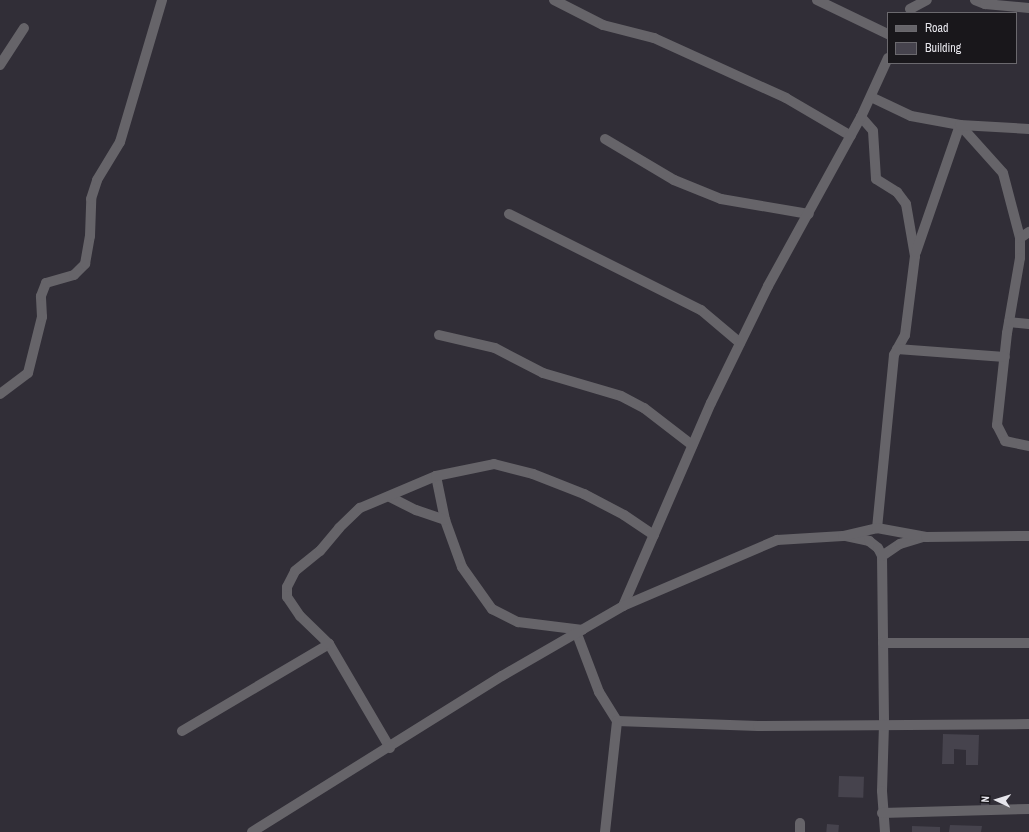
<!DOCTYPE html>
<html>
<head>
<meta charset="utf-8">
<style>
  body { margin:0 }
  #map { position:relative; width:1029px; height:832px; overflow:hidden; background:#312e37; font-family:"Archivo Narrow",sans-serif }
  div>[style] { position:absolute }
  .building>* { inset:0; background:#46434d; transform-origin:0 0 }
  .street>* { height:10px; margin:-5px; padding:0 5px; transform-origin:5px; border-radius:5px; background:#666469 }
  span { translate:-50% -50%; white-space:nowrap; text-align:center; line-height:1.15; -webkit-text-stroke:3px #19171b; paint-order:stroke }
  .legend { position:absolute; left:887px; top:12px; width:130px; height:52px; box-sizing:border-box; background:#19171b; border:1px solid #6b696e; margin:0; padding:5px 7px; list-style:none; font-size:12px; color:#e6e5eb }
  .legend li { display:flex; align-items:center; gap:8px; height:20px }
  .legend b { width:20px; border:1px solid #6b696e }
  .north { position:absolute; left:977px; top:780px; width:40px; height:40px; -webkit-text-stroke:3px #19171b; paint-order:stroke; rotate:274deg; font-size:11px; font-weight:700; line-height:16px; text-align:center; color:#e6e5eb }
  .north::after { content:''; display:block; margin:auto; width:14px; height:18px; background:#e6e5eb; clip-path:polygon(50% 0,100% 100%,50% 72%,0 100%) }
</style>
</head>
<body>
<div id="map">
  <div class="building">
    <div style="clip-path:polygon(943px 734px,979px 735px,978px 765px,966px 765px,966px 750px,954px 749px,954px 764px,942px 764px)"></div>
    <div style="left:839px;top:776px;width:25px;height:21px;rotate:2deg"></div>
    <div style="left:989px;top:796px;width:10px;height:8px;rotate:90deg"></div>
    <div style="left:827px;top:824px;width:12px;height:8px;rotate:5deg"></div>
    <div style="clip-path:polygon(950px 825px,982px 826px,981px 832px,949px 832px)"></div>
    <div style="clip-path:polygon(912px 826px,940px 827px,940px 832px,912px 832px)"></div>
  </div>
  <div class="street">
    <div style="left:554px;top:0;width:55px;rotate:27deg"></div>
    <div style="left:603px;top:25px;width:53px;rotate:14.3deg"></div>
    <div style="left:654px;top:38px;width:145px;rotate:24.4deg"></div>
    <div style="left:786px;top:98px;width:75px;rotate:30.3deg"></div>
    <div style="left:817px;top:0;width:79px;rotate:25.6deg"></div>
    <div style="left:975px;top:0;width:11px;rotate:22deg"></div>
    <div style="left:985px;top:4px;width:44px;rotate:5.2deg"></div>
    <div style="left:910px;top:9px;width:19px;rotate:-28deg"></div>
    <div style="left:0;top:65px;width:44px;rotate:-57deg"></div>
    <div style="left:871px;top:97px;width:44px;rotate:25.4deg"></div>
    <div style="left:911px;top:116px;width:50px;rotate:10.4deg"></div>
    <div style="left:960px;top:125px;width:64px;rotate:48.1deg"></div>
    <div style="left:1003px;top:173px;width:67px;rotate:75.3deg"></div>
    <div style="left:1020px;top:238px;width:20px;rotate:90deg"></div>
    <div style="left:1020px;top:258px;width:76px;rotate:99.8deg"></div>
    <div style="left:1007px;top:333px;width:93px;rotate:96.2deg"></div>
    <div style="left:997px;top:425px;width:18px;rotate:63deg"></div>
    <div style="left:1005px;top:441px;width:25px;rotate:12deg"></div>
    <div style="left:861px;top:117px;width:18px;rotate:49deg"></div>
    <div style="left:873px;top:131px;width:48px;rotate:86.4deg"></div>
    <div style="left:876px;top:179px;width:25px;rotate:32deg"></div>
    <div style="left:897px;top:192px;width:15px;rotate:53deg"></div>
    <div style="left:906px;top:204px;width:53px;rotate:80.2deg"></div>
    <div style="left:915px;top:256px;width:80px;rotate:97.2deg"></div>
    <div style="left:905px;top:335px;width:23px;rotate:119deg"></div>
    <div style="left:894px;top:355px;width:174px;rotate:95.6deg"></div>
    <div style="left:605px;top:139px;width:80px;rotate:30.7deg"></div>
    <div style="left:674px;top:180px;width:51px;rotate:22deg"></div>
    <div style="left:721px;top:199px;width:89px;rotate:9.7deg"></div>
    <div style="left:509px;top:214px;width:215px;rotate:26.6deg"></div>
    <div style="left:701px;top:310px;width:51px;rotate:40.2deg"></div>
    <div style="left:1020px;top:238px;width:11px;rotate:-34deg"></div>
    <div style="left:916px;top:252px;width:134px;rotate:-70.9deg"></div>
    <div style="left:960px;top:125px;width:69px;rotate:3.3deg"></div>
    <div style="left:1009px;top:322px;width:20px;rotate:6deg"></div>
    <div style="left:439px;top:335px;width:57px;rotate:13.1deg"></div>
    <div style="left:495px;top:348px;width:54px;rotate:27.5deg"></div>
    <div style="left:543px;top:373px;width:81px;rotate:16.4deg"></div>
    <div style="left:621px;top:396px;width:26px;rotate:28deg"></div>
    <div style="left:644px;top:408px;width:61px;rotate:37.6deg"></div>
    <div style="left:897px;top:349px;width:108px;rotate:4.2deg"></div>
    <div style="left:0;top:394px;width:35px;rotate:-37deg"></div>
    <div style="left:28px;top:373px;width:58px;rotate:-76deg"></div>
    <div style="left:42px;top:317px;width:21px;rotate:-93deg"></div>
    <div style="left:41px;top:296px;width:14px;rotate:-69deg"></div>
    <div style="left:46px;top:283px;width:29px;rotate:-16deg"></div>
    <div style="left:74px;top:275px;width:16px;rotate:-45deg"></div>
    <div style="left:85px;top:264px;width:28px;rotate:-80deg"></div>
    <div style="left:90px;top:236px;width:37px;rotate:-88deg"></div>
    <div style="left:91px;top:199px;width:20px;rotate:-72deg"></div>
    <div style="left:97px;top:180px;width:44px;rotate:-58.8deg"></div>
    <div style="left:120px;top:142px;width:148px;rotate:-73.5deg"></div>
    <div style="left:436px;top:476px;width:45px;rotate:78.4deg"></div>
    <div style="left:445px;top:520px;width:50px;rotate:70.1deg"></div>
    <div style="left:462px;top:567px;width:52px;rotate:54.5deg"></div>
    <div style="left:492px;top:609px;width:29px;rotate:27deg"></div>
    <div style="left:518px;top:622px;width:65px;rotate:7deg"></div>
    <div style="left:390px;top:497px;width:29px;rotate:27deg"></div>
    <div style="left:416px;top:510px;width:31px;rotate:19deg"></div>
    <div style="left:846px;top:536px;width:24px;rotate:12deg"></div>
    <div style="left:869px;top:541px;width:11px;rotate:38deg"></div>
    <div style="left:878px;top:548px;width:9px;rotate:63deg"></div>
    <div style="left:882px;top:556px;width:168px;rotate:89.3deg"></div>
    <div style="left:884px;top:724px;width:67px;rotate:91.7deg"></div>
    <div style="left:882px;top:791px;width:41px;rotate:85.8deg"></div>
    <div style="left:882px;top:556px;width:22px;rotate:-34deg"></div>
    <div style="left:900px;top:544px;width:24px;rotate:-17deg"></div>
    <div style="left:623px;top:606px;width:221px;rotate:-66.6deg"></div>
    <div style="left:711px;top:403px;width:130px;rotate:-64deg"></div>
    <div style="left:768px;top:286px;width:193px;rotate:-61.2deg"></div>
    <div style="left:861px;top:117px;width:65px;rotate:-65.4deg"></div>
    <div style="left:577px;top:634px;width:62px;rotate:69.2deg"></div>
    <div style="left:599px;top:692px;width:34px;rotate:58deg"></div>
    <div style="left:617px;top:721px;width:141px;rotate:2deg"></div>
    <div style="left:758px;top:726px;width:271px;rotate:-0.4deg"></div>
    <div style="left:883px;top:643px;width:146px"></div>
    <div style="left:182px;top:731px;width:171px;rotate:-30.6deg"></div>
    <div style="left:390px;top:748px;width:121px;rotate:-120.4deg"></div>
    <div style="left:329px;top:644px;width:40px;rotate:-136deg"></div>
    <div style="left:300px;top:616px;width:23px;rotate:-124deg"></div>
    <div style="left:287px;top:597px;width:10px;rotate:-90deg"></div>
    <div style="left:287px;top:587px;width:18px;rotate:-63deg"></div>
    <div style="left:295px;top:571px;width:32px;rotate:-39deg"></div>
    <div style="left:320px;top:551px;width:30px;rotate:-50deg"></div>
    <div style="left:339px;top:528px;width:29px;rotate:-44deg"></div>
    <div style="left:360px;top:508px;width:82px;rotate:-22.8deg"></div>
    <div style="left:436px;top:476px;width:59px;rotate:-11.7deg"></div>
    <div style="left:494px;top:464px;width:40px;rotate:14.4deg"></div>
    <div style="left:533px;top:474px;width:55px;rotate:21.4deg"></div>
    <div style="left:584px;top:494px;width:45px;rotate:27.7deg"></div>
    <div style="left:624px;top:515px;width:36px;rotate:34deg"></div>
    <div style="left:882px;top:813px;width:147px;rotate:-1.6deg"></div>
    <div style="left:252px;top:832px;width:295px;rotate:-32deg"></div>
    <div style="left:502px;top:676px;width:140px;rotate:-30deg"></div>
    <div style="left:623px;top:606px;width:168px;rotate:-23.2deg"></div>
    <div style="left:777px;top:540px;width:66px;rotate:-3.5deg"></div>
    <div style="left:843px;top:536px;width:35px;rotate:-13deg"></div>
    <div style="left:877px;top:528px;width:50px;rotate:10.4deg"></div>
    <div style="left:926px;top:537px;width:103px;rotate:-0.6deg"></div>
    <div style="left:605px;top:832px;width:112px;rotate:-83.8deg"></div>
    <div style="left:800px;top:832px;width:9px;rotate:-90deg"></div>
  </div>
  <ul class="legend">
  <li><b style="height:5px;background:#666469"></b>Road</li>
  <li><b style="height:11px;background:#46434d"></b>Building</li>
  </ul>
  <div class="north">N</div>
</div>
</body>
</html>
